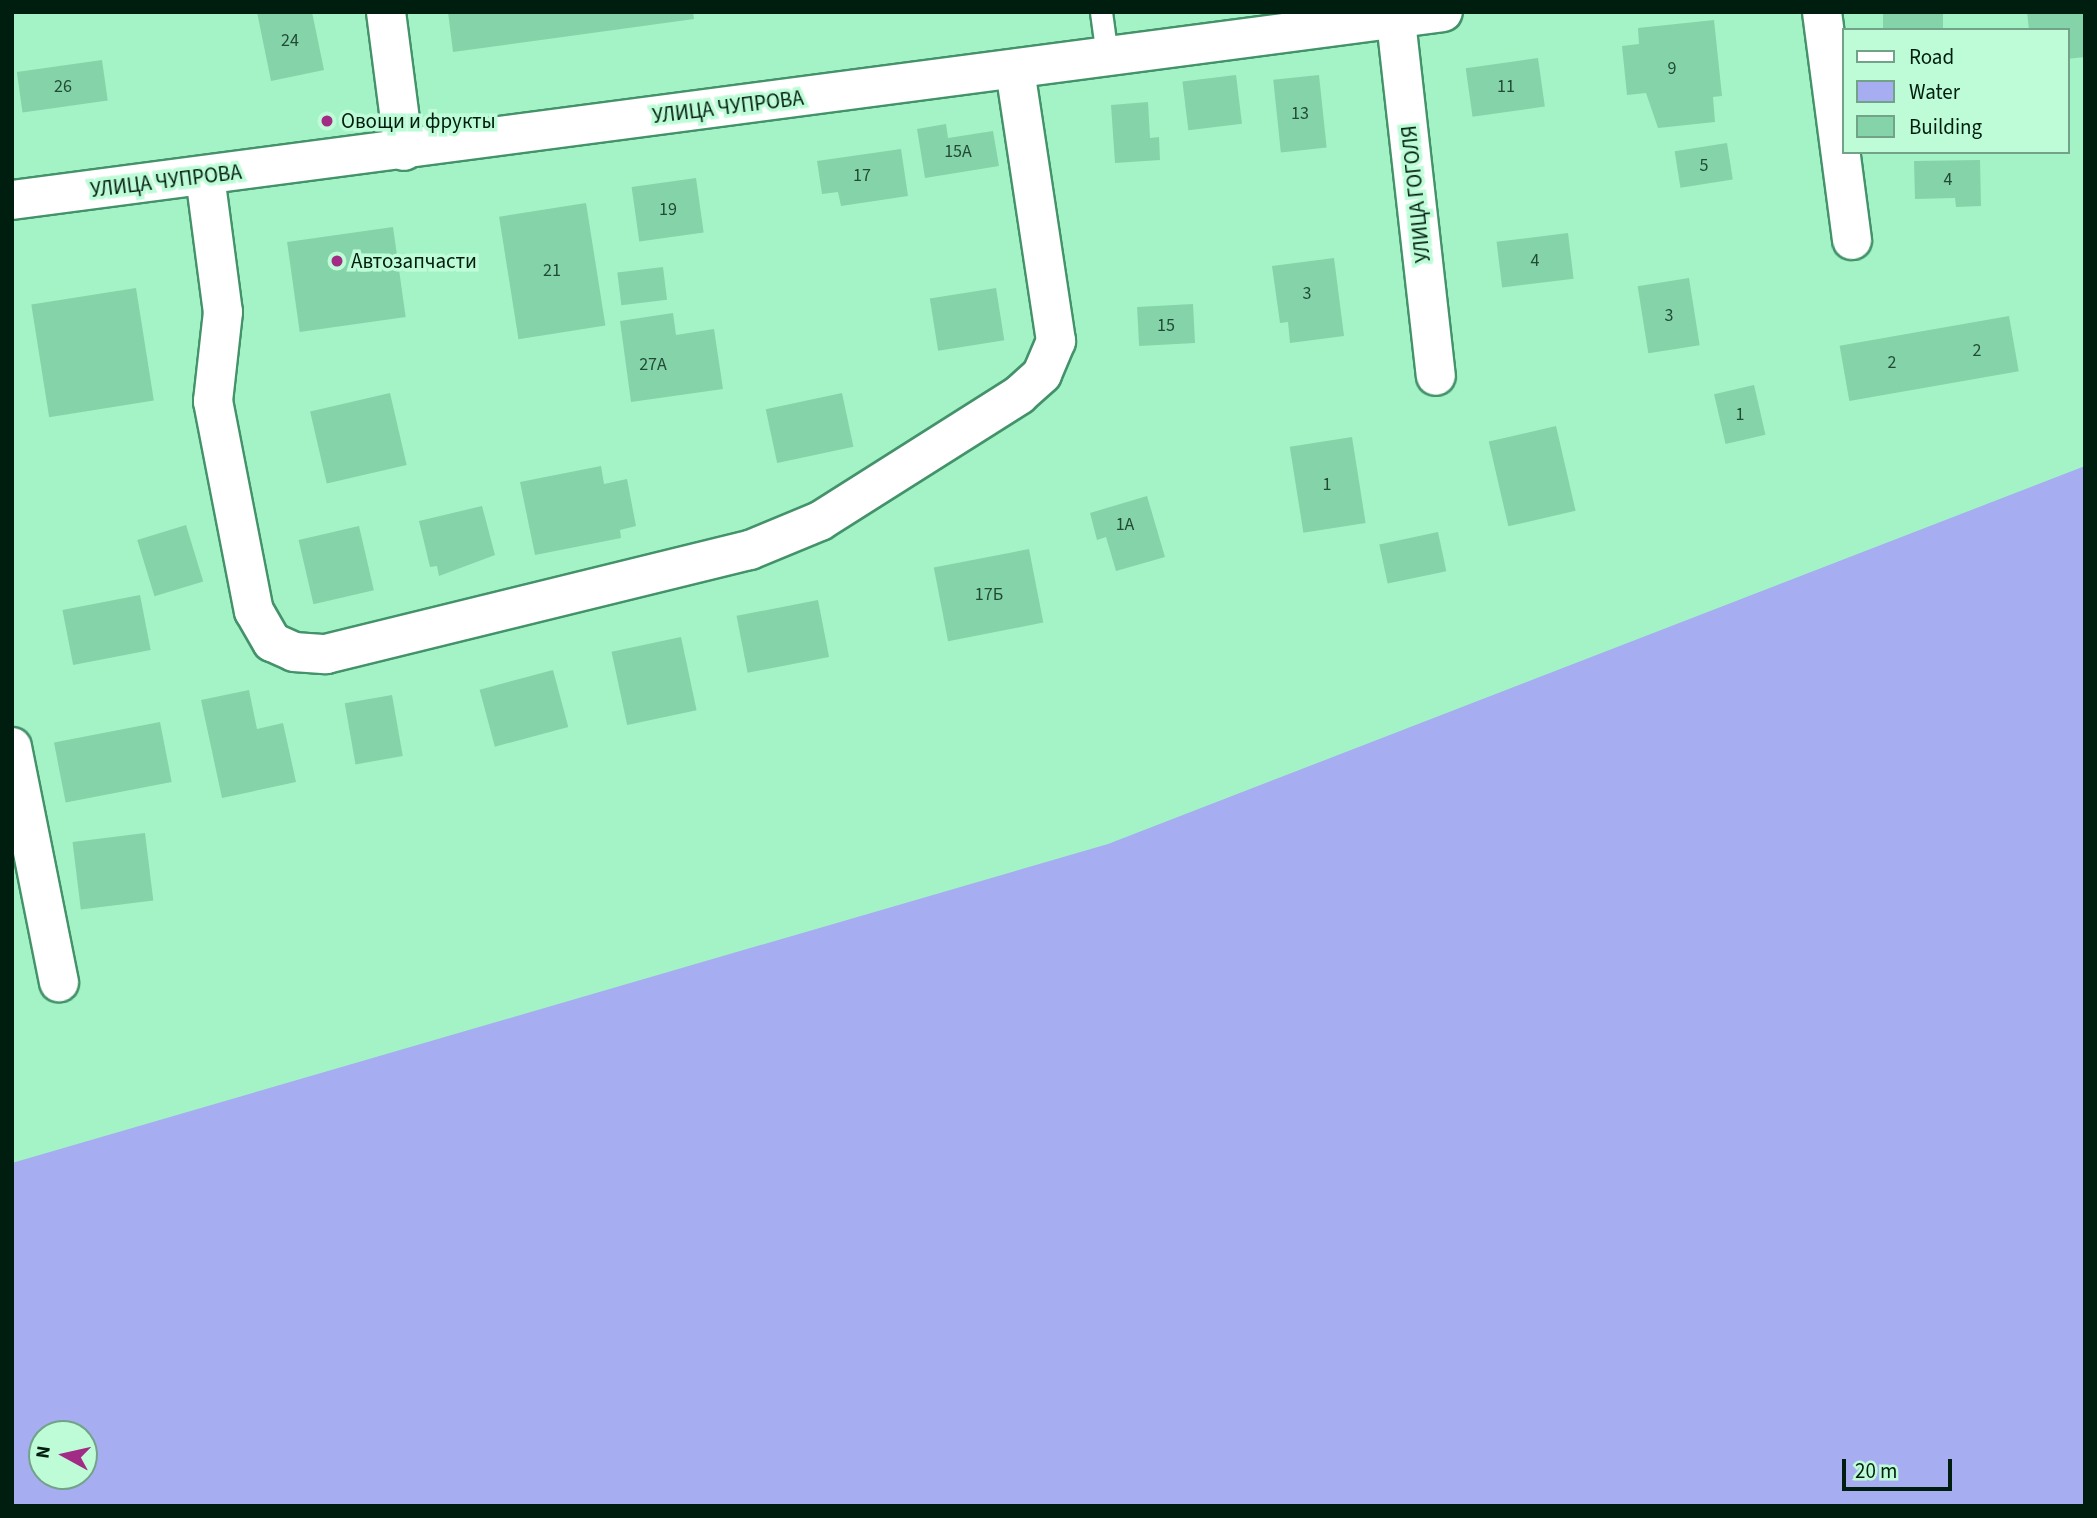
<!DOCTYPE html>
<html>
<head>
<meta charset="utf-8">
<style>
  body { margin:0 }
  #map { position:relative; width:2097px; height:1518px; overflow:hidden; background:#a4f3c7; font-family:"Source Sans 3",sans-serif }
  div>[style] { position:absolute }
  .water>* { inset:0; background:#a6adf1 }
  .building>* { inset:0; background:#85d3a8; transform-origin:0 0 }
  .roads { filter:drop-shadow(2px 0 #44926a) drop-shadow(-2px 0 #44926a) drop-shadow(0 2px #44926a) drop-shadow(0 -2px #44926a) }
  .service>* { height:21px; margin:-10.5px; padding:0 10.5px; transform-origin:10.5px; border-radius:10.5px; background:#fff }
  .minor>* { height:38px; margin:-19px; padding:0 19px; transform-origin:19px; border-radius:19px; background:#fff }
  .tertiary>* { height:38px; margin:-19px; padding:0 19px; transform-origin:19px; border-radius:19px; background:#fff }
  .dots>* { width:19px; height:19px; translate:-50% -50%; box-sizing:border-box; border:4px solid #befcd8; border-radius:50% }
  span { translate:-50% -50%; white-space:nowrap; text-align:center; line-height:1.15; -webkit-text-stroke:7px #befcd8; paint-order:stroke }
  .number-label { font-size:18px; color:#214b35 }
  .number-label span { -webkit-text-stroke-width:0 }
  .street-label { font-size:21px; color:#001e0f }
  .poi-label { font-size:21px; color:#001e0f }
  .left { translate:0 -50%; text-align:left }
  .frame { position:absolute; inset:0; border:14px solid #001e0f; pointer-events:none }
  .legend { position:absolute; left:1842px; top:28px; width:228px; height:126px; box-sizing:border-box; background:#befcd8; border:2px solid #72a388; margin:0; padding:9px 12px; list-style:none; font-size:21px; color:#001e0f }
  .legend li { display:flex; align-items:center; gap:14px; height:35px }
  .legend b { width:35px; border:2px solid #72a388 }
  .north { position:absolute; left:28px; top:1420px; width:70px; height:70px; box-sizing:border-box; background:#befcd8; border:2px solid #72a388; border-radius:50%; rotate:278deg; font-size:19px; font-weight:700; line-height:28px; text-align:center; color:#001e0f }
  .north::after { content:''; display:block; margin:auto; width:24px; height:32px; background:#a12b85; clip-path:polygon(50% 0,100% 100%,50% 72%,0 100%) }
  .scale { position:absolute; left:1842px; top:1459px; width:110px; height:32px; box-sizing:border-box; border:4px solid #001e0f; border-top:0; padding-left:9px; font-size:21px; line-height:24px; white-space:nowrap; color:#001e0f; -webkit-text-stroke:5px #befcd8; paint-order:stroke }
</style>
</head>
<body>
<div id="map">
  <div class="water">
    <div style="clip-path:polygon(evenodd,2085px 466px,2085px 1506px,12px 1506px,12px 1163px,1108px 844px,2085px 466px,42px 1434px,84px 1434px,84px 1476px,42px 1476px,42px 1434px)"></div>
  </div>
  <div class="building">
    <div style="clip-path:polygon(257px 12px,312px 12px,324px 70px,271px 81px)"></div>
    <div style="clip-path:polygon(448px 12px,693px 12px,694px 19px,453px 52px)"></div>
    <div style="left:1883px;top:12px;width:60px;height:17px"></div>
    <div style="clip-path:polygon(2027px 12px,2085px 12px,2085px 57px,2067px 59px,2067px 30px,2029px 30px)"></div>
    <div style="clip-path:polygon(1714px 20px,1722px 96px,1713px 97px,1715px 122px,1658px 128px,1646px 93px,1627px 95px,1622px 46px,1639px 44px,1638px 28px)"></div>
    <div style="left:1538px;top:58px;width:49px;height:73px;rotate:82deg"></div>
    <div style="left:102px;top:60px;width:41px;height:86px;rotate:82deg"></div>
    <div style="left:1236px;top:75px;width:49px;height:54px;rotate:83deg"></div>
    <div style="left:1319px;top:75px;width:73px;height:46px;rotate:84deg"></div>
    <div style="clip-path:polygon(1148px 102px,1150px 138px,1159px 137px,1160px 160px,1115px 163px,1111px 105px)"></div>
    <div style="clip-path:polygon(946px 124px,948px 138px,993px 131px,999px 166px,925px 178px,917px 129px)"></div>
    <div style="left:1727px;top:143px;width:37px;height:53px;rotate:81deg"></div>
    <div style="clip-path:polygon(901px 149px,908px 196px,841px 206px,838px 192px,822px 194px,817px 161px)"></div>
    <div style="clip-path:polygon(1980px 160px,1981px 206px,1956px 207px,1955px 198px,1915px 199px,1914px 161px)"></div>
    <div style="left:696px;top:178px;width:55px;height:65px;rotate:82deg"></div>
    <div style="left:586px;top:203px;width:124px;height:88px;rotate:81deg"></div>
    <div style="left:393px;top:227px;width:91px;height:107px;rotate:82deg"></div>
    <div style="left:1568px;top:233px;width:46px;height:72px;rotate:83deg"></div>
    <div style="clip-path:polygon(1334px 258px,1344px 336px,1290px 343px,1288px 322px,1280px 323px,1272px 266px)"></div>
    <div style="left:663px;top:267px;width:33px;height:46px;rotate:83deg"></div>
    <div style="left:1689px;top:278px;width:68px;height:52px;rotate:81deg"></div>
    <div style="left:136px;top:288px;width:114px;height:106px;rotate:81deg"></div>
    <div style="left:996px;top:288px;width:53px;height:67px;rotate:81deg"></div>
    <div style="left:1193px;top:304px;width:39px;height:56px;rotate:87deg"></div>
    <div style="clip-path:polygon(673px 313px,676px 335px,714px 329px,723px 389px,631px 402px,620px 321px)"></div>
    <div style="left:2009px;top:316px;width:56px;height:172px;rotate:80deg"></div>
    <div style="left:1754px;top:385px;width:51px;height:41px;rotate:77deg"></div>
    <div style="left:390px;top:393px;width:74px;height:82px;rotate:77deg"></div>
    <div style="left:842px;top:393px;width:55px;height:78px;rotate:78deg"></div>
    <div style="left:1556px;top:426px;width:87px;height:69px;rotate:77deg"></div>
    <div style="left:1352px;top:437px;width:87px;height:63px;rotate:81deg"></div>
    <div style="clip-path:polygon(601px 466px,604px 484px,627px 479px,636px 526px,620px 530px,621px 538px,535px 555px,520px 482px)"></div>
    <div style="clip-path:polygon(1147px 496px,1165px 557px,1116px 571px,1106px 537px,1097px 540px,1090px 513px)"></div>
    <div style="clip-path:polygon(482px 506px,495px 555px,439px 576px,437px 566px,430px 567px,419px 521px)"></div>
    <div style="left:186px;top:525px;width:59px;height:51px;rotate:73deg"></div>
    <div style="left:359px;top:526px;width:66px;height:62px;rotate:77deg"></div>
    <div style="left:1438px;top:532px;width:40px;height:60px;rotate:78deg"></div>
    <div style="left:1029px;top:549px;width:75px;height:97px;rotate:79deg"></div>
    <div style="left:140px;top:595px;width:56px;height:79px;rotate:79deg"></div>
    <div style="left:818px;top:600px;width:58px;height:83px;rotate:79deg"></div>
    <div style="left:681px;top:637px;width:75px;height:71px;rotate:78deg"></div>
    <div style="left:553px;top:670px;width:59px;height:76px;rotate:75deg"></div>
    <div style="clip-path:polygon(249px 690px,257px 729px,283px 723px,296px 782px,222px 798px,201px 700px)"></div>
    <div style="left:392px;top:695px;width:62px;height:48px;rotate:80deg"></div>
    <div style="left:160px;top:722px;width:61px;height:108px;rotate:79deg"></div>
    <div style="left:145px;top:833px;width:68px;height:73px;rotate:83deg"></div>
  </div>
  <div class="roads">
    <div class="service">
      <div style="left:1101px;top:12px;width:44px;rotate:82.2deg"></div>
    </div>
    <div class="minor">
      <div style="left:1395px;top:12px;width:366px;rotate:83.6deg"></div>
      <div style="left:1822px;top:12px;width:230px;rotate:82.5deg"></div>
      <div style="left:205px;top:176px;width:137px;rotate:82.5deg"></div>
      <div style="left:223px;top:312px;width:90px;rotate:96.4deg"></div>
      <div style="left:213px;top:401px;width:214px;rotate:79deg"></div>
      <div style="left:254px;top:611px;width:36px;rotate:60deg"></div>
      <div style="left:272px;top:642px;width:24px;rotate:24deg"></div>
      <div style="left:294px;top:652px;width:32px;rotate:4deg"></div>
      <div style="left:326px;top:654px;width:437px;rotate:-13.8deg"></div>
      <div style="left:750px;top:550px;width:76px;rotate:-22.5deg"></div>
      <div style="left:820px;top:521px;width:236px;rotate:-32.3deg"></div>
      <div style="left:1019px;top:395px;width:31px;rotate:-42deg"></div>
      <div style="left:1042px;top:374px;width:36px;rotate:-67deg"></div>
      <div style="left:1056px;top:341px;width:274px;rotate:-98.6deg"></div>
      <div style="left:12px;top:747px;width:240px;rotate:78.7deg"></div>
    </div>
    <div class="tertiary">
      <div style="left:386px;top:12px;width:140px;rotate:82.6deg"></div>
      <div style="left:12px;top:200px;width:1443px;rotate:-7.48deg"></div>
    </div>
  </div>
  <div class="dots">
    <div style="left:327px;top:121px;background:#a12b85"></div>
    <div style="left:337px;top:261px;background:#a12b85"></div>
  </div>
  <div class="number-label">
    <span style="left:290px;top:41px">24</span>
    <span style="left:1672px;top:69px">9</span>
    <span style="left:63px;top:87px">26</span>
    <span style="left:1506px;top:87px">11</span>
    <span style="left:1300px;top:114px">13</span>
    <span style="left:958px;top:152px">15А</span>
    <span style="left:1704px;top:166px">5</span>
    <span style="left:862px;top:176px">17</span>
    <span style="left:1948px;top:180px">4</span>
    <span style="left:668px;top:210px">19</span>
    <span style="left:1535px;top:261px">4</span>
    <span style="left:552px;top:271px">21</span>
    <span style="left:1307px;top:294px">3</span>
    <span style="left:1669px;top:316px">3</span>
    <span style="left:1166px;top:326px">15</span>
    <span style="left:1977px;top:351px">2</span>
    <span style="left:1892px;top:363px">2</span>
    <span style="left:653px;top:365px">27А</span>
    <span style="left:1740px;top:415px">1</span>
    <span style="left:1327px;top:485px">1</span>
    <span style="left:1125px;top:525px">1А</span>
    <span style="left:989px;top:595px">17Б</span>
  </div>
  <div class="street-label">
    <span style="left:728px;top:107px;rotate:-7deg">УЛИЦА ЧУПРОВА</span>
    <span style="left:166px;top:181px;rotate:-7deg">УЛИЦА ЧУПРОВА</span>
    <span style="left:1416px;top:194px;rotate:-96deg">УЛИЦА ГОГОЛЯ</span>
  </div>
  <div class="poi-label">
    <span class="left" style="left:341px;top:121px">Овощи и фрукты</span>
    <span class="left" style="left:351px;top:261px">Автозапчасти</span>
  </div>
  <div class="frame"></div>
  <ul class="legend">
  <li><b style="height:9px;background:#fff"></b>Road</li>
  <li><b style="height:19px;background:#a6adf1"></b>Water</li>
  <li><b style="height:19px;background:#85d3a8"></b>Building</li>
  </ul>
  <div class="north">N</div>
  <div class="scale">20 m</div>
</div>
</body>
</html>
